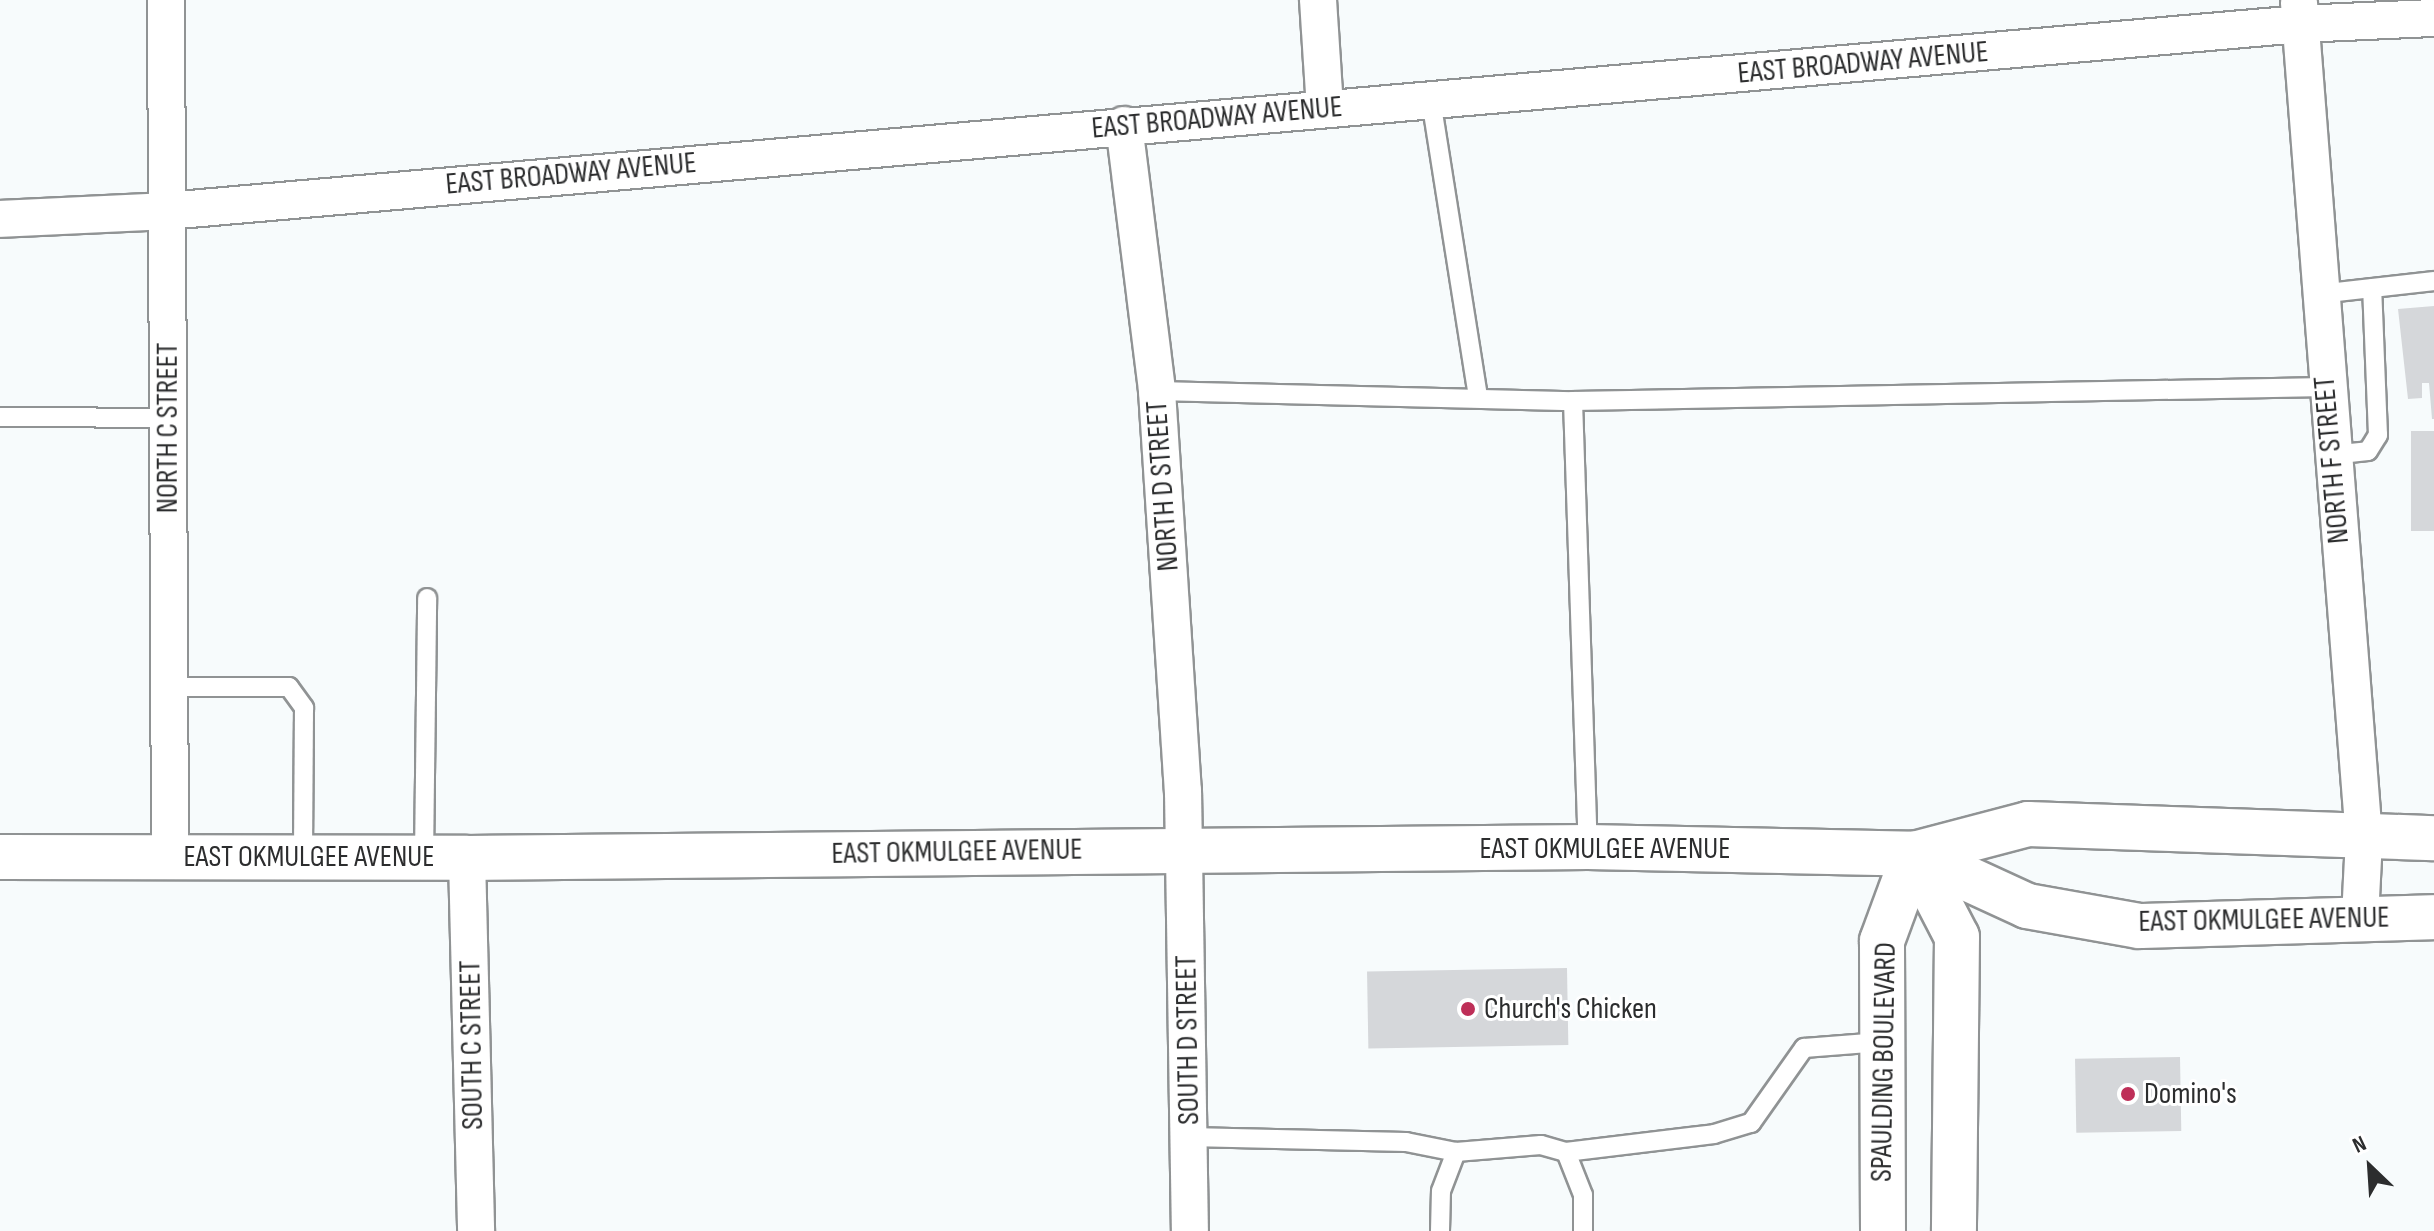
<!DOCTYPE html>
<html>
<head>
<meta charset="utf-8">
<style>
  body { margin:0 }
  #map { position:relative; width:2434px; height:1231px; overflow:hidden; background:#f7fbfc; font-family:"Sofia Sans Condensed",sans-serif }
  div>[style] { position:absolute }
  .building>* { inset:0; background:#d5d7da; transform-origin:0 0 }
  .roads { filter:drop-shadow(2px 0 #909394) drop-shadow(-2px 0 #909394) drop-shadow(0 2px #909394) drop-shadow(0 -2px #909394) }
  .lane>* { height:18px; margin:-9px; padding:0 9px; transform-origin:9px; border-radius:9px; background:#fff }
  .street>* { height:36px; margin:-18px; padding:0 18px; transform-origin:18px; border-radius:18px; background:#fff }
  .secondary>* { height:44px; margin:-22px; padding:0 22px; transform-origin:22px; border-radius:22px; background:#fff }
  .dots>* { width:22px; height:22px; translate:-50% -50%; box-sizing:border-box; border:4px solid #fff; border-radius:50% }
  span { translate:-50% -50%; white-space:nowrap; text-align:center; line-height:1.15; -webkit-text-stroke:6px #fff; paint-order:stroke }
  .street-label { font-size:30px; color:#2c2d2e }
  .poi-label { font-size:30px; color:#2c2d2e }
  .left { translate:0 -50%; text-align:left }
  .north { position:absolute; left:2330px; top:1127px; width:80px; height:80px; -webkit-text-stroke:6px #fff; paint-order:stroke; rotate:335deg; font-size:22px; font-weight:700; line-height:32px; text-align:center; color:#2c2d2e }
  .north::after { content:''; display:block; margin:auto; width:28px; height:36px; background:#2c2d2e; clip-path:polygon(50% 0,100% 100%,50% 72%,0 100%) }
</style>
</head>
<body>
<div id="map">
  <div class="building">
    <div style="clip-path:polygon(2434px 306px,2434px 419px,2432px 419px,2429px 383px,2422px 383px,2422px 398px,2408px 399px,2398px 309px)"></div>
    <div style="left:2411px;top:431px;width:23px;height:100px"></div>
    <div style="left:1567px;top:968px;width:77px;height:200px;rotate:89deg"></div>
    <div style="left:2180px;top:1057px;width:74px;height:105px;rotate:89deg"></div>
  </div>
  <div class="roads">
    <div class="lane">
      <div style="left:1431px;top:100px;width:300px;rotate:81deg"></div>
      <div style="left:2319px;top:294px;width:116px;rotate:-6.4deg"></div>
      <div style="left:1157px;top:391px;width:416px;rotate:1.4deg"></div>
      <div style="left:1573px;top:401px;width:753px;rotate:-1.07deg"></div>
      <div style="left:1573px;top:401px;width:446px;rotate:88.1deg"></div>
      <div style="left:0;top:417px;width:168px;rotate:0.3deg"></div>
      <div style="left:2331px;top:455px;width:37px;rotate:-6deg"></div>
      <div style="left:2368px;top:451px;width:19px;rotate:-58deg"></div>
      <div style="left:2378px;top:435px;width:147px;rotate:-92.3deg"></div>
      <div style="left:169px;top:687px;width:120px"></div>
      <div style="left:289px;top:687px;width:26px;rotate:54deg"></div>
      <div style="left:304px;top:708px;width:149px;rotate:90.4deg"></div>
      <div style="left:424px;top:858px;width:260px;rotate:-89.3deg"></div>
      <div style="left:1189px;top:1137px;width:217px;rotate:1.3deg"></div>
      <div style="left:1406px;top:1142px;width:51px;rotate:11.3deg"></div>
      <div style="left:1566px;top:1152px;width:149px;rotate:-6.9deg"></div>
      <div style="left:1714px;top:1134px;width:39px;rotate:-17deg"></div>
      <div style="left:1751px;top:1123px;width:92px;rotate:-54.8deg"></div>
      <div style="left:1804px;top:1048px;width:77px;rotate:-4.5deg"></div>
      <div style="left:1440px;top:1231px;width:40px;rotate:-88.6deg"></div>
      <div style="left:1441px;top:1191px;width:42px;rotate:-69deg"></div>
      <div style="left:1456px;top:1152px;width:85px;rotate:-4.7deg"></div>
      <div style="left:1541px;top:1145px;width:26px;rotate:16deg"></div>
      <div style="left:1566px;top:1152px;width:46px;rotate:68.4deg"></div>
      <div style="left:1583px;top:1195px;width:36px;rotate:90deg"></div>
    </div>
    <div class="street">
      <div style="left:166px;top:0;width:856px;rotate:89.73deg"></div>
      <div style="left:1318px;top:0;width:109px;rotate:86.3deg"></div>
      <div style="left:2299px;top:3px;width:839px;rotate:85.55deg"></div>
      <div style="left:2364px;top:839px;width:80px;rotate:92.9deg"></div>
      <div style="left:1124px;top:125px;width:268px;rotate:82.9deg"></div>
      <div style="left:1157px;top:391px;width:401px;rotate:86.3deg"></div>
      <div style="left:1183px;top:791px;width:440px;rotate:89.1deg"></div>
      <div style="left:0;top:219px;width:167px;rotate:-2.7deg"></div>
      <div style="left:167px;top:211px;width:2141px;rotate:-5.01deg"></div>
      <div style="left:2300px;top:24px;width:134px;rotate:-2.6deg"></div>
      <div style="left:467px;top:858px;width:373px;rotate:88.6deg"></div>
    </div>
    <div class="secondary">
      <div style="left:1914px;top:854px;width:124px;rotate:24.7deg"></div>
      <div style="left:2027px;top:906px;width:114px;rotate:10.1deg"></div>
      <div style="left:2139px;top:926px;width:295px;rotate:-1.7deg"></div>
      <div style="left:1914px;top:854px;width:93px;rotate:62.6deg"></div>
      <div style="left:1957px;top:937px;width:294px;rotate:90.6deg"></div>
      <div style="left:0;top:857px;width:467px;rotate:0.1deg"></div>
      <div style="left:467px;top:858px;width:1121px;rotate:-0.56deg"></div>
      <div style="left:1588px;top:847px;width:326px;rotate:1.2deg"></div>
      <div style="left:1914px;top:854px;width:118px;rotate:-14.7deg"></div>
      <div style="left:2028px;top:824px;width:406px;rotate:2deg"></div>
      <div style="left:1883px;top:1231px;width:290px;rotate:-90.2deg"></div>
      <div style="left:1882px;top:941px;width:93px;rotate:-69.8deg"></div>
    </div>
  </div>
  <div class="dots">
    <div style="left:1468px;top:1009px;background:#be2f58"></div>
    <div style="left:2128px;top:1094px;background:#be2f58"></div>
  </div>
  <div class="street-label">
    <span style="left:1863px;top:63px;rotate:-5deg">EAST BROADWAY AVENUE</span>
    <span style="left:1217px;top:118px;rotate:-5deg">EAST BROADWAY AVENUE</span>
    <span style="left:571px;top:174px;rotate:-5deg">EAST BROADWAY AVENUE</span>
    <span style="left:168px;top:428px;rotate:-90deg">NORTH C STREET</span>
    <span style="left:2332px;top:460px;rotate:-95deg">NORTH F STREET</span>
    <span style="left:1163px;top:486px;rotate:-94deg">NORTH D STREET</span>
    <span style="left:1605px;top:849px">EAST OKMULGEE AVENUE</span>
    <span style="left:957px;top:852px;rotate:-1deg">EAST OKMULGEE AVENUE</span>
    <span style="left:309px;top:857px">EAST OKMULGEE AVENUE</span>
    <span style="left:2264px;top:920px;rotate:-1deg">EAST OKMULGEE AVENUE</span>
    <span style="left:1188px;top:1040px;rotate:-91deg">SOUTH D STREET</span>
    <span style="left:472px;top:1045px;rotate:-91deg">SOUTH C STREET</span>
    <span style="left:1884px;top:1062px;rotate:-89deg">SPAULDING BOULEVARD</span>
  </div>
  <div class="poi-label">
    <span class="left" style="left:1484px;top:1009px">Church's Chicken</span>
    <span class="left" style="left:2144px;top:1094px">Domino's</span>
  </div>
  <div class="north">N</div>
</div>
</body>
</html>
